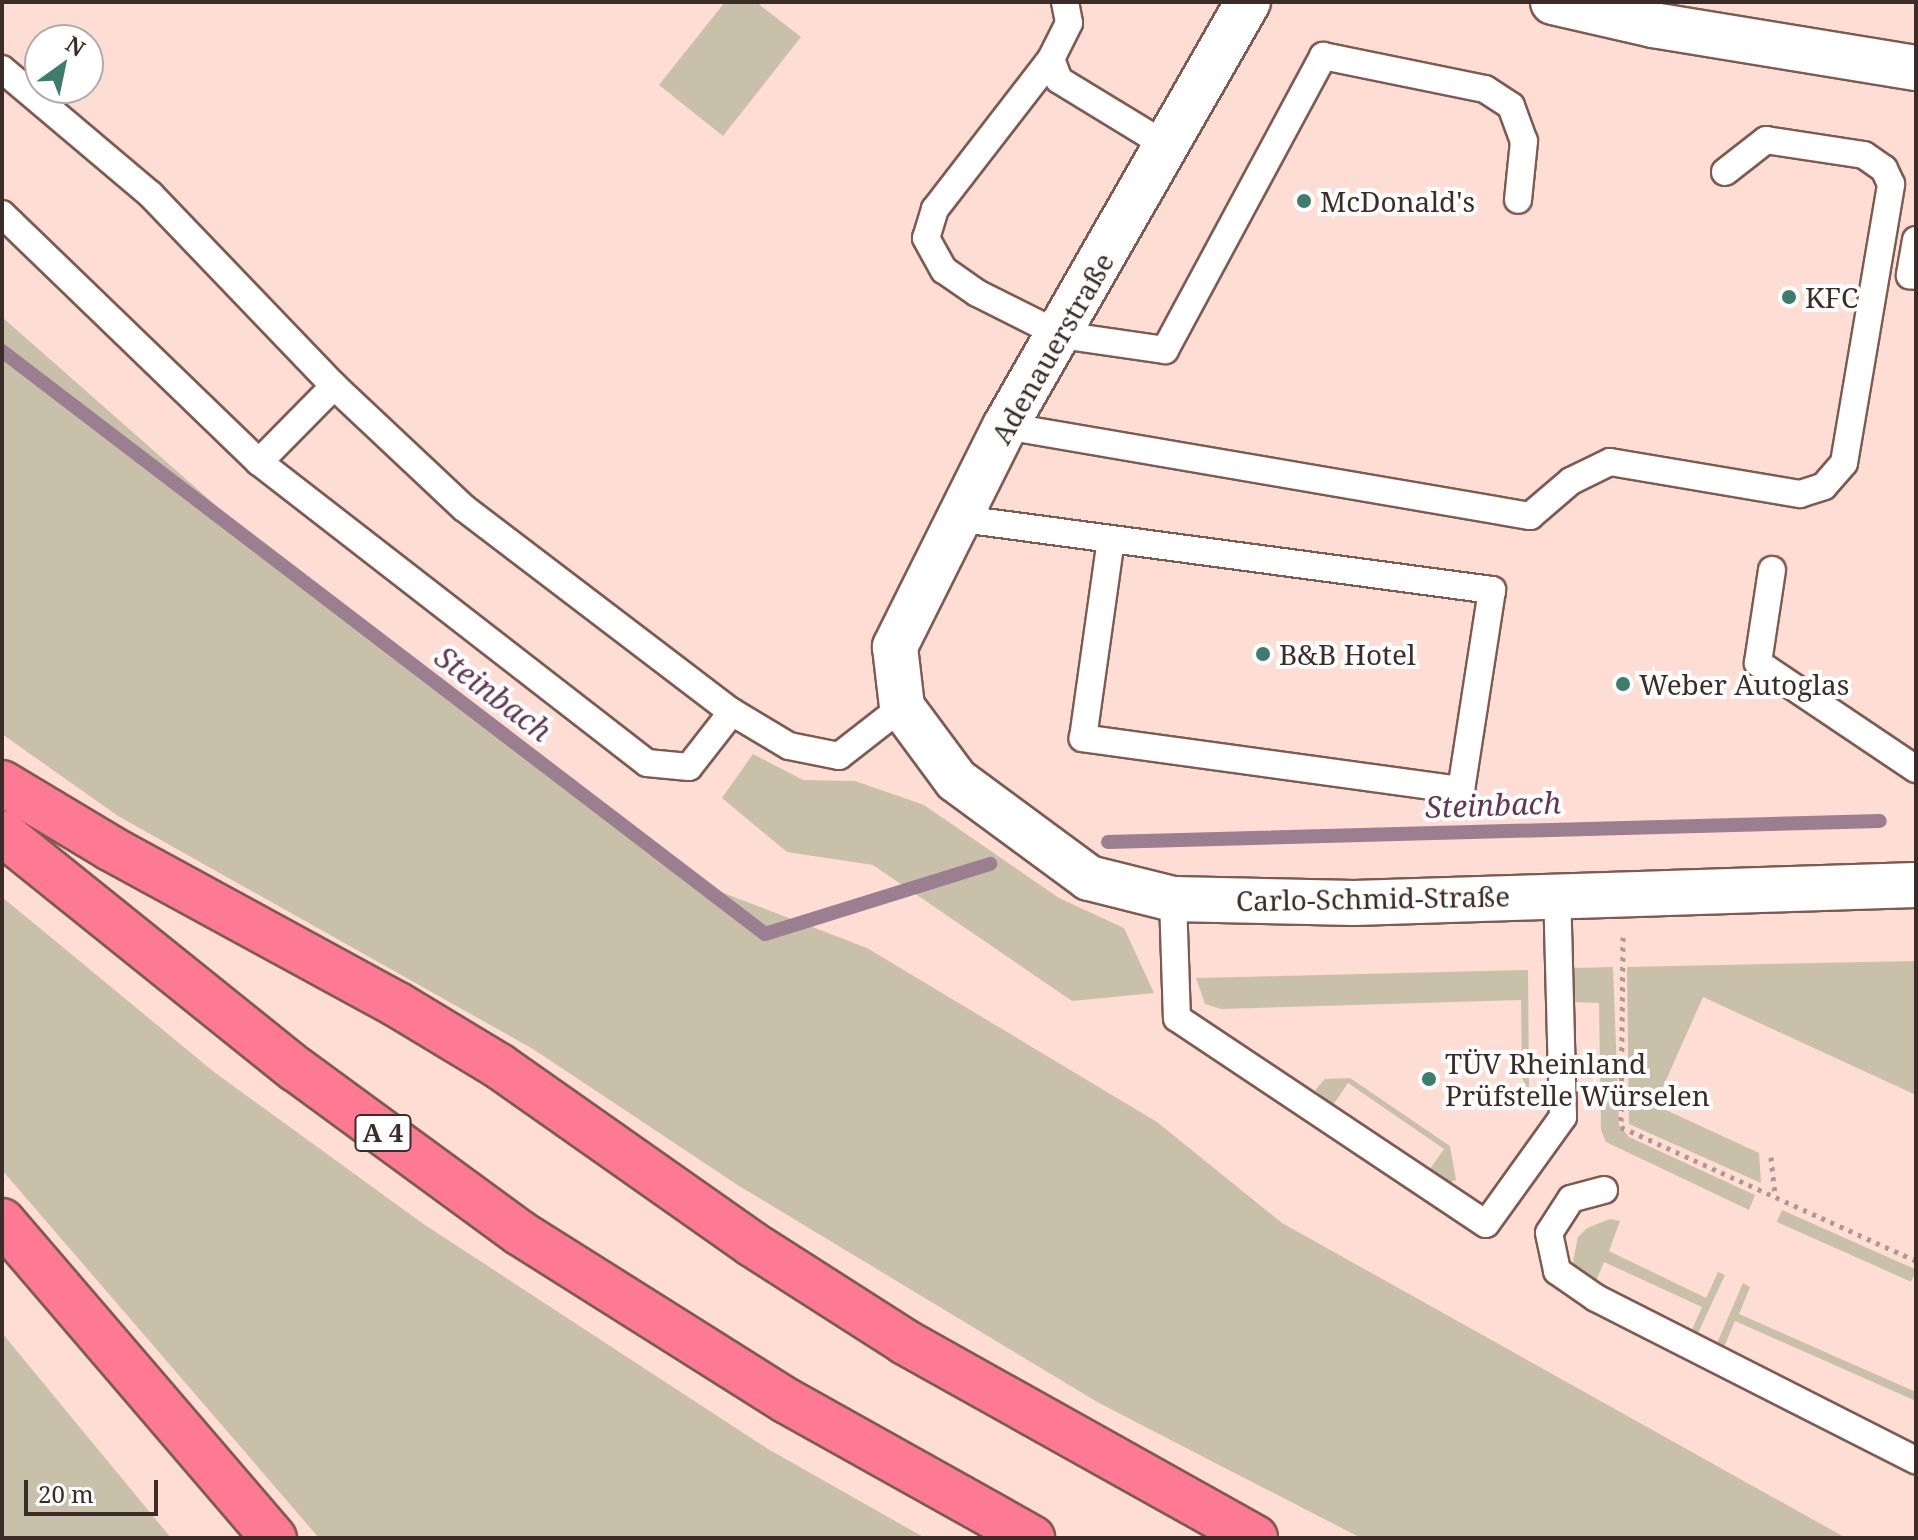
<!DOCTYPE html>
<html>
<head>
<meta charset="utf-8">
<style>
  body { margin:0 }
  #map { position:relative; width:1918px; height:1540px; overflow:hidden; background:#feddd4; font-family:"Noto Serif",serif }
  div>[style] { position:absolute }
  .green>* { inset:0; background:#c8c0a9; transform-origin:0 0 }
  .stream>* { height:14px; margin:-7px; padding:0 7px; transform-origin:7px; border-radius:7px; background:#9b7e90 }
  .path>* { height:5px; margin-top:-2.5px; transform-origin:0; background:repeating-linear-gradient(90deg,#b19790 0 4px,transparent 0 10px) }
  .roads { filter:drop-shadow(2px 0 #7e5b51) drop-shadow(-2px 0 #7e5b51) drop-shadow(0 2px #7e5b51) drop-shadow(0 -2px #7e5b51) }
  .lane>* { height:26px; margin:-13px; padding:0 13px; transform-origin:13px; border-radius:13px; background:#fff }
  .street>* { height:44px; margin:-22px; padding:0 22px; transform-origin:22px; border-radius:22px; background:#fff }
  .secondary>* { height:44px; margin:-22px; padding:0 22px; transform-origin:22px; border-radius:22px; background:#fff }
  .highway>* { height:44px; margin:-22px; padding:0 22px; transform-origin:22px; border-radius:22px; background:#fd7994 }
  .dots>* { width:22px; height:22px; translate:-50% -50%; box-sizing:border-box; border:4px solid #fff; border-radius:50% }
  span { translate:-50% -50%; white-space:nowrap; text-align:center; line-height:1.15; -webkit-text-stroke:8px #fff; paint-order:stroke }
  .shield-label span { padding:2px 6px; background:#fff; border:2px solid; border-radius:6px; -webkit-text-stroke-width:0 }
  .shield-label { font-size:26px; color:#3b2c27; font-weight:700 }
  .poi-label { font-size:28px; color:#3b2c27 }
  .left { translate:0 -50%; text-align:left }
  .street-label { font-size:28px; color:#3b2c27 }
  .water-label { font-size:30px; color:#623753; font-style:italic }
  .frame { position:absolute; inset:0; border:4px solid #3b2c27; pointer-events:none }
  .north { position:absolute; left:24px; top:24px; width:80px; height:80px; box-sizing:border-box; background:#fff; border:2px solid #b1aba9; border-radius:50%; rotate:33deg; font-size:22px; font-weight:700; line-height:32px; text-align:center; color:#3b2c27 }
  .north::after { content:''; display:block; margin:auto; width:28px; height:36px; background:#3c7d6d; clip-path:polygon(50% 0,100% 100%,50% 72%,0 100%) }
  .scale { position:absolute; left:24px; top:1480px; width:134px; height:36px; box-sizing:border-box; border:4px solid #3b2c27; border-top:0; padding-left:10px; font-size:24px; line-height:28px; white-space:nowrap; color:#3b2c27; -webkit-text-stroke:6px #fff; paint-order:stroke }
</style>
</head>
<body>
<div id="map">
  <div class="green">
    <div style="clip-path:polygon(725px 2px,756px 2px,801px 37px,723px 136px,659px 85px)"></div>
    <div style="clip-path:polygon(2px 317px,330px 606px,690px 880px,867px 948px,1157px 1122px,1282px 1223px,1846px 1538px,1361px 1538px,1099px 1403px,739px 1186px,533px 1049px,118px 816px,2px 734px)"></div>
    <div style="clip-path:polygon(753px 754px,803px 780px,855px 781px,924px 805px,1059px 898px,1124px 928px,1154px 993px,1072px 1001px,873px 865px,787px 852px,722px 798px)"></div>
    <div style="clip-path:polygon(2px 897px,214px 1072px,422px 1223px,768px 1449px,925px 1538px,319px 1538px,2px 1170px)"></div>
    <div style="clip-path:polygon(1916px 961px,1916px 1095px,1703px 997px,1655px 1105px,1759px 1153px,1761px 1183px,1629px 1124px,1627px 967px)"></div>
    <div style="clip-path:polygon(1613px 967px,1619px 1125px,1629px 1137px,1755px 1195px,1749px 1210px,1606px 1142px,1601px 1130px,1599px 1003px,1571px 1002px,1572px 968px)"></div>
    <div style="clip-path:polygon(1528px 970px,1529px 1092px,1522px 1078px,1521px 1000px,1221px 1009px,1205px 1004px,1196px 978px)"></div>
    <div style="clip-path:polygon(1350px 1078px,1450px 1146px,1456px 1180px,1447px 1184px,1428px 1172px,1444px 1149px,1348px 1083px,1333px 1105px,1315px 1090px,1325px 1079px)"></div>
    <div style="left:1782px;top:1210px;width:147px;height:13px;rotate:24deg"></div>
    <div style="clip-path:polygon(1610px 1219px,1620px 1221px,1609px 1251px,1706px 1298px,1718px 1272px,1725px 1275px,1697px 1335px,1691px 1332px,1702px 1307px,1604px 1262px,1593px 1288px,1577px 1273px,1573px 1261px,1578px 1237px,1587px 1228px)"></div>
    <div style="clip-path:polygon(1743px 1283px,1750px 1287px,1739px 1314px,1916px 1392px,1916px 1401px,1735px 1321px,1724px 1347px,1717px 1343px)"></div>
    <div style="clip-path:polygon(2px 1333px,171px 1538px,2px 1538px)"></div>
  </div>
  <div class="stream">
    <div style="left:2px;top:351px;width:960px;rotate:37.38deg"></div>
    <div style="left:765px;top:934px;width:236px;rotate:-17.3deg"></div>
    <div style="left:1108px;top:842px;width:772px;rotate:-1.56deg"></div>
  </div>
  <div class="path">
    <div style="left:1623px;top:937px;width:190px;rotate:90.6deg"></div>
    <div style="left:1621px;top:1127px;width:324px;rotate:24.4deg"></div>
    <div style="left:1771px;top:1157px;width:39px;rotate:84deg"></div>
  </div>
  <div class="roads">
    <div class="lane">
      <div style="left:1065px;top:2px;width:21px;rotate:79deg"></div>
      <div style="left:1069px;top:23px;width:40px;rotate:116.6deg"></div>
      <div style="left:1051px;top:59px;width:190px;rotate:127.7deg"></div>
      <div style="left:935px;top:209px;width:30px;rotate:107deg"></div>
      <div style="left:926px;top:238px;width:37px;rotate:61deg"></div>
      <div style="left:944px;top:270px;width:40px;rotate:34.9deg"></div>
      <div style="left:977px;top:293px;width:94px;rotate:26.6deg"></div>
      <div style="left:1061px;top:335px;width:105px;rotate:8.2deg"></div>
      <div style="left:1165px;top:350px;width:334px;rotate:-61.7deg"></div>
      <div style="left:1323px;top:56px;width:165px;rotate:11.5deg"></div>
      <div style="left:1485px;top:89px;width:31px;rotate:33deg"></div>
      <div style="left:1511px;top:106px;width:37px;rotate:70deg"></div>
      <div style="left:1524px;top:141px;width:59px;rotate:95.8deg"></div>
      <div style="left:1051px;top:59px;width:22px;rotate:69deg"></div>
      <div style="left:1059px;top:80px;width:127px;rotate:31.4deg"></div>
      <div style="left:2px;top:69px;width:194px;rotate:40.2deg"></div>
      <div style="left:150px;top:194px;width:266px;rotate:46.2deg"></div>
      <div style="left:334px;top:386px;width:178px;rotate:43.2deg"></div>
      <div style="left:464px;top:508px;width:337px;rotate:37.3deg"></div>
      <div style="left:732px;top:712px;width:66px;rotate:30.8deg"></div>
      <div style="left:789px;top:746px;width:51px;rotate:11.3deg"></div>
      <div style="left:839px;top:756px;width:80px;rotate:-37.9deg"></div>
      <div style="left:2px;top:214px;width:357px;rotate:44deg"></div>
      <div style="left:259px;top:462px;width:491px;rotate:37.8deg"></div>
      <div style="left:647px;top:763px;width:42px;rotate:5.4deg"></div>
      <div style="left:689px;top:767px;width:70px;rotate:-52deg"></div>
      <div style="left:1916px;top:240px;width:36px;rotate:100deg"></div>
      <div style="left:1910px;top:275px;width:6px;rotate:9deg"></div>
      <div style="left:1005px;top:426px;width:533px;rotate:9.73deg"></div>
      <div style="left:1530px;top:516px;width:54px;rotate:-40.5deg"></div>
      <div style="left:1571px;top:481px;width:43px;rotate:-26deg"></div>
      <div style="left:1610px;top:462px;width:193px;rotate:9.6deg"></div>
      <div style="left:1800px;top:494px;width:25px;rotate:-18deg"></div>
      <div style="left:1824px;top:486px;width:30px;rotate:-49deg"></div>
      <div style="left:1844px;top:463px;width:283px;rotate:-80.4deg"></div>
      <div style="left:1891px;top:184px;width:17px;rotate:-115deg"></div>
      <div style="left:1884px;top:169px;width:24px;rotate:-145deg"></div>
      <div style="left:1864px;top:155px;width:99px;rotate:-171.3deg"></div>
      <div style="left:1766px;top:140px;width:52px;rotate:142deg"></div>
      <div style="left:259px;top:462px;width:107px;rotate:-45.4deg"></div>
      <div style="left:955px;top:518px;width:542px;rotate:7.64deg"></div>
      <div style="left:1492px;top:590px;width:202px;rotate:98.8deg"></div>
      <div style="left:1461px;top:790px;width:382px;rotate:-172.2deg"></div>
      <div style="left:1083px;top:738px;width:200px;rotate:-82deg"></div>
      <div style="left:1772px;top:570px;width:94px;rotate:98.6deg"></div>
      <div style="left:1758px;top:663px;width:190px;rotate:33.9deg"></div>
      <div style="left:1173px;top:899px;width:119px;rotate:88.1deg"></div>
      <div style="left:1177px;top:1018px;width:371px;rotate:33.7deg"></div>
      <div style="left:1486px;top:1224px;width:132px;rotate:-54.3deg"></div>
      <div style="left:1563px;top:1117px;width:222px;rotate:-91.5deg"></div>
      <div style="left:1604px;top:1190px;width:34px;rotate:165deg"></div>
      <div style="left:1571px;top:1199px;width:40px;rotate:122.9deg"></div>
      <div style="left:1549px;top:1233px;width:39px;rotate:78deg"></div>
      <div style="left:1557px;top:1271px;width:47px;rotate:34.7deg"></div>
      <div style="left:1596px;top:1298px;width:359px;rotate:26.9deg"></div>
    </div>
    <div class="street">
      <div style="left:1248px;top:2px;width:489px;rotate:119.8deg"></div>
      <div style="left:1005px;top:426px;width:247px;rotate:116.5deg"></div>
      <div style="left:895px;top:647px;width:60px;rotate:83.3deg"></div>
      <div style="left:902px;top:707px;width:91px;rotate:53.5deg"></div>
      <div style="left:956px;top:780px;width:165px;rotate:36.4deg"></div>
      <div style="left:1089px;top:878px;width:87px;rotate:14deg"></div>
      <div style="left:1173px;top:899px;width:181px;rotate:1.3deg"></div>
      <div style="left:1354px;top:903px;width:562px;rotate:-1.83deg"></div>
    </div>
    <div class="secondary">
      <div style="left:1553px;top:2px;width:103px;rotate:13deg"></div>
      <div style="left:1653px;top:25px;width:266px;rotate:9.3deg"></div>
    </div>
    <div class="highway">
      <div style="left:2px;top:783px;width:126px;rotate:31deg"></div>
      <div style="left:110px;top:848px;width:328px;rotate:28.6deg"></div>
      <div style="left:398px;top:1005px;width:118px;rotate:31.1deg"></div>
      <div style="left:499px;top:1066px;width:309px;rotate:35.1deg"></div>
      <div style="left:752px;top:1244px;width:182px;rotate:32.6deg"></div>
      <div style="left:905px;top:1342px;width:401px;rotate:29.2deg"></div>
      <div style="left:2px;top:833px;width:377px;rotate:38.8deg"></div>
      <div style="left:296px;top:1069px;width:278px;rotate:36.2deg"></div>
      <div style="left:520px;top:1233px;width:315px;rotate:32.2deg"></div>
      <div style="left:787px;top:1401px;width:281px;rotate:29.2deg"></div>
      <div style="left:2px;top:1221px;width:418px;rotate:49.4deg"></div>
    </div>
  </div>
  <div class="dots">
    <div style="left:1304px;top:201px;background:#3c7d6d"></div>
    <div style="left:1789px;top:297px;background:#3c7d6d"></div>
    <div style="left:1263px;top:654px;background:#3c7d6d"></div>
    <div style="left:1623px;top:684px;background:#3c7d6d"></div>
    <div style="left:1429px;top:1079px;background:#3c7d6d"></div>
  </div>
  <div class="shield-label">
    <span style="left:383px;top:1133px">A 4</span>
  </div>
  <div class="poi-label">
    <span class="left" style="left:1320px;top:201px">McDonald's</span>
    <span class="left" style="left:1805px;top:297px">KFC</span>
    <span class="left" style="left:1279px;top:654px">B&amp;B Hotel</span>
    <span class="left" style="left:1639px;top:684px">Weber Autoglas</span>
    <span class="left" style="left:1445px;top:1079px">TÜV Rheinland<br>Prüfstelle Würselen</span>
  </div>
  <div class="street-label">
    <span style="left:1052px;top:348px;rotate:-60deg">Adenauerstraße</span>
    <span style="left:1373px;top:898px;rotate:-1deg">Carlo-Schmid-Straße</span>
  </div>
  <div class="water-label">
    <span style="left:493px;top:694px;rotate:37deg">Steinbach</span>
    <span style="left:1493px;top:805px;rotate:-2deg">Steinbach</span>
  </div>
  <div class="frame"></div>
  <div class="north">N</div>
  <div class="scale">20 m</div>
</div>
</body>
</html>
